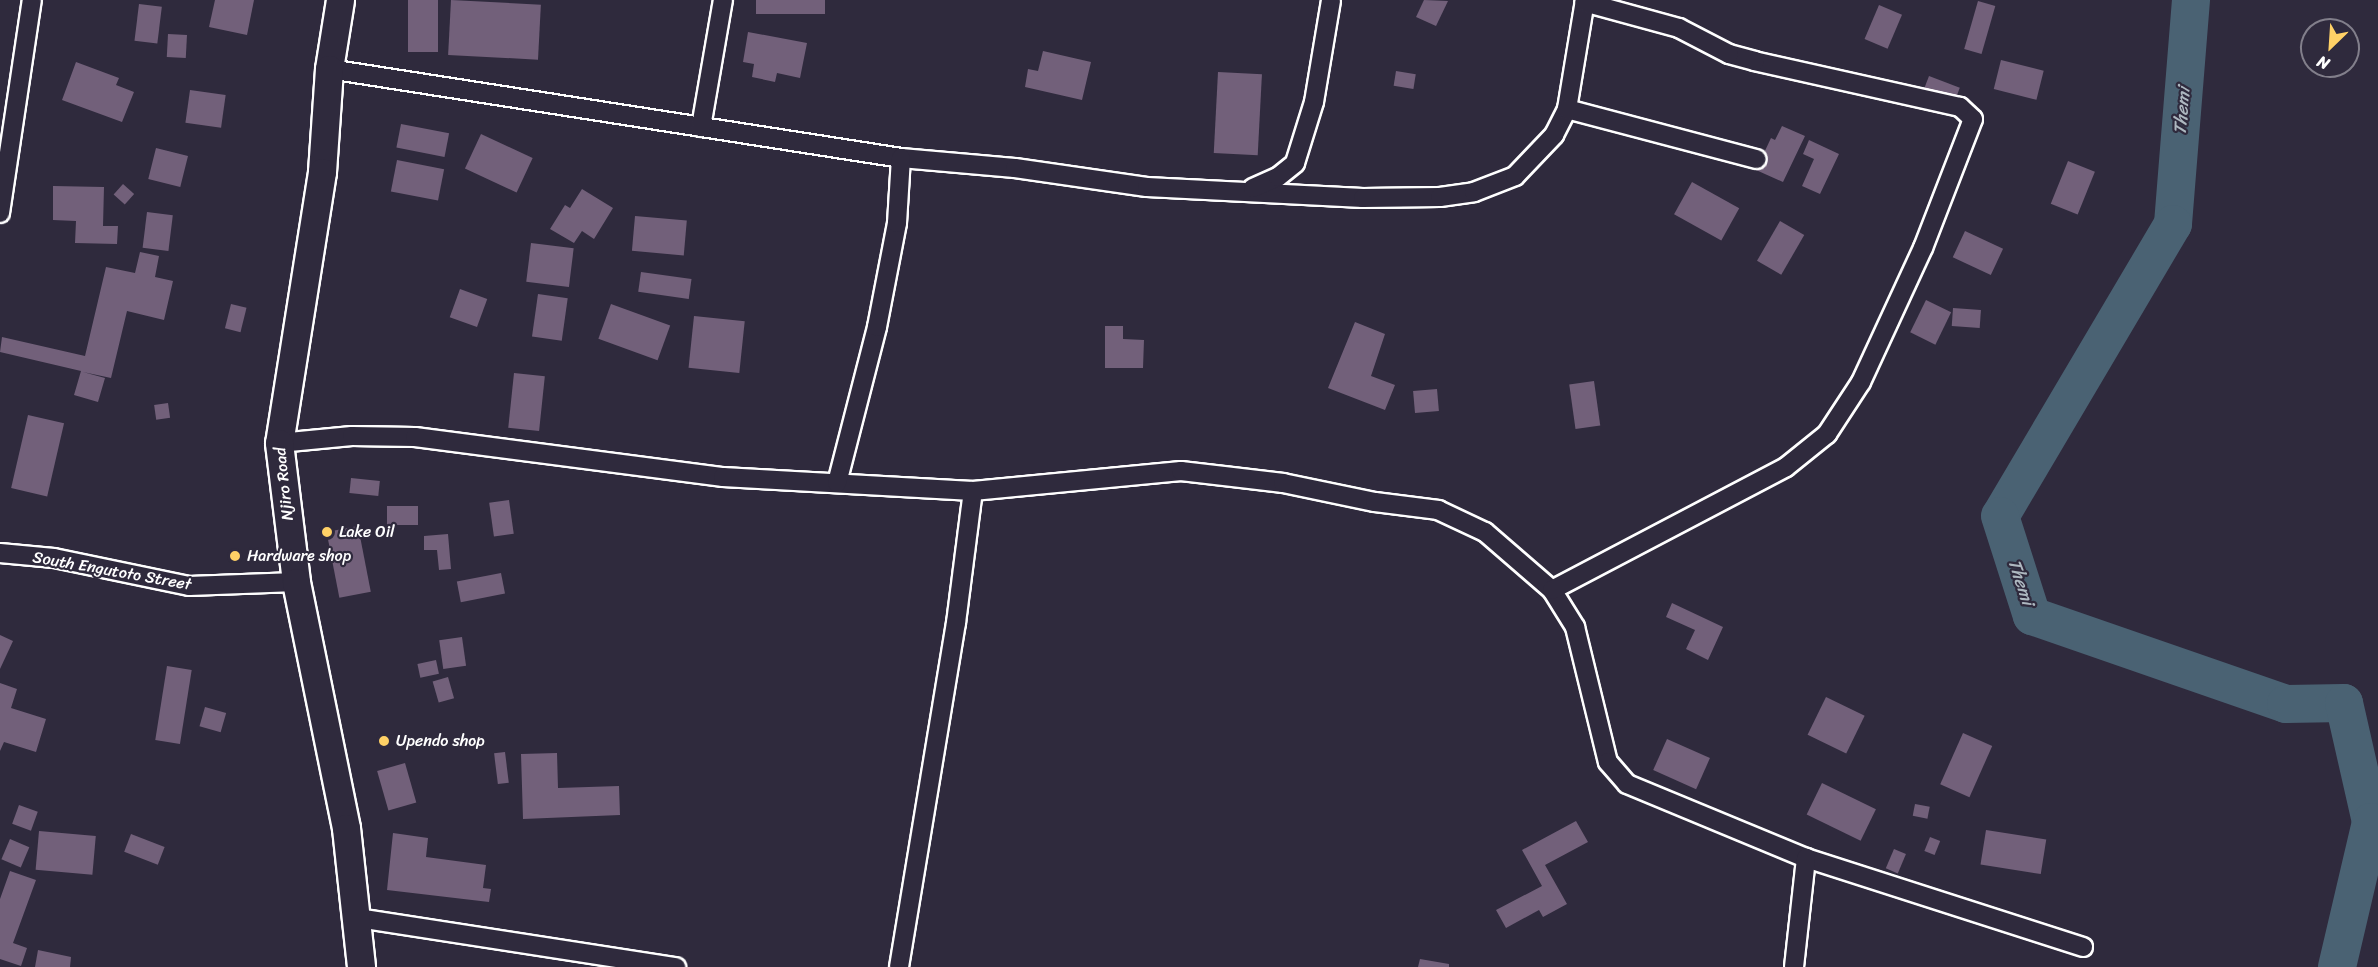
<!DOCTYPE html>
<html>
<head>
<meta charset="utf-8">
<style>
  body { margin:0 }
  #map { position:relative; width:2378px; height:967px; overflow:hidden; background:#2f2a3d; font-family:Sriracha,sans-serif }
  div>[style] { position:absolute }
  .river>* { height:38px; margin:-19px; padding:0 19px; transform-origin:19px; border-radius:19px; background:#4a6273 }
  .building>* { inset:0; background:#72607a; transform-origin:0 0 }
  .roads { filter:drop-shadow(2px 0 #fff) drop-shadow(-2px 0 #fff) drop-shadow(0 2px #fff) drop-shadow(0 -2px #fff) }
  .street>* { height:18px; margin:-9px; padding:0 9px; transform-origin:9px; border-radius:9px; background:#2f2a3d }
  .secondary>* { height:27px; margin:-13.5px; padding:0 13.5px; transform-origin:13.5px; border-radius:13.5px; background:#2f2a3d }
  .dots>* { width:16px; height:16px; translate:-50% -50%; box-sizing:border-box; border:3px solid #2f2a3d; border-radius:50% }
  span { translate:-50% -50%; white-space:nowrap; text-align:center; line-height:1.15; -webkit-text-stroke:4.5px #2f2a3d; paint-order:stroke }
  .street-label { font-size:16px; color:#fff }
  .poi-label { font-size:16px; color:#fff }
  .left { translate:0 -50%; text-align:left }
  .water-label { font-size:18px; color:#aeb8c0; font-style:italic }
  .north { position:absolute; left:2300px; top:18px; width:60px; height:60px; box-sizing:border-box; background:#2f2a3d; border:2px solid #827f8b; border-radius:50%; rotate:205deg; font-size:16px; font-weight:700; line-height:24px; text-align:center; color:#fff }
  .north::after { content:''; display:block; margin:auto; width:21px; height:27px; background:#ffd166; clip-path:polygon(50% 0,100% 100%,50% 72%,0 100%) }
</style>
</head>
<body>
<div id="map">
  <div class="river">
    <div style="left:2191px;top:0;width:225px;rotate:94.6deg"></div>
    <div style="left:2173px;top:224px;width:339px;rotate:120.6deg"></div>
    <div style="left:2000px;top:516px;width:105px;rotate:72.3deg"></div>
    <div style="left:2032px;top:616px;width:269px;rotate:19.1deg"></div>
    <div style="left:2286px;top:704px;width:58px;rotate:-1deg"></div>
    <div style="left:2344px;top:703px;width:122px;rotate:77.2deg"></div>
    <div style="left:2371px;top:822px;width:149px;rotate:103.2deg"></div>
  </div>
  <div class="building">
    <div style="clip-path:polygon(215px 0,254px 0,247px 35px,209px 27px)"></div>
    <div style="left:408px;top:0;width:30px;height:52px"></div>
    <div style="left:451px;top:0;width:90px;height:55px;rotate:3deg"></div>
    <div style="left:756px;top:0;width:69px;height:14px"></div>
    <div style="clip-path:polygon(1424px 0,1448px 1px,1436px 26px,1416px 17px)"></div>
    <div style="left:1978px;top:1px;width:18px;height:50px;rotate:16deg"></div>
    <div style="left:139px;top:4px;width:23px;height:37px;rotate:7deg"></div>
    <div style="left:1879px;top:5px;width:25px;height:37px;rotate:23deg"></div>
    <div style="clip-path:polygon(748px 32px,807px 43px,800px 78px,777px 73px,775px 82px,752px 77px,754px 64px,743px 62px)"></div>
    <div style="left:168px;top:34px;width:19px;height:23px;rotate:3deg"></div>
    <div style="clip-path:polygon(1043px 51px,1091px 62px,1082px 100px,1025px 87px,1028px 69px,1038px 71px)"></div>
    <div style="left:2001px;top:60px;width:44px;height:30px;rotate:14deg"></div>
    <div style="clip-path:polygon(76px 62px,119px 78px,116px 85px,134px 92px,122px 122px,62px 100px)"></div>
    <div style="left:1396px;top:71px;width:20px;height:15px;rotate:9deg"></div>
    <div style="left:1218px;top:72px;width:44px;height:81px;rotate:3deg"></div>
    <div style="left:1929px;top:76px;width:33px;height:16px;rotate:21deg"></div>
    <div style="left:190px;top:90px;width:36px;height:33px;rotate:8deg"></div>
    <div style="left:401px;top:124px;width:49px;height:24px;rotate:11deg"></div>
    <div style="clip-path:polygon(1782px 126px,1805px 136px,1783px 182px,1756px 170px,1771px 138px,1775px 140px)"></div>
    <div style="left:481px;top:134px;width:57px;height:38px;rotate:25deg"></div>
    <div style="clip-path:polygon(1809px 140px,1839px 154px,1820px 194px,1802px 186px,1814px 159px,1803px 154px)"></div>
    <div style="left:156px;top:148px;width:33px;height:32px;rotate:14deg"></div>
    <div style="left:397px;top:160px;width:48px;height:32px;rotate:11deg"></div>
    <div style="left:2068px;top:161px;width:29px;height:46px;rotate:22deg"></div>
    <div style="left:1692px;top:182px;width:54px;height:37px;rotate:29deg"></div>
    <div style="left:123px;top:184px;width:15px;height:14px;rotate:42deg"></div>
    <div style="clip-path:polygon(53px 186px,104px 187px,103px 226px,118px 226px,117px 244px,75px 243px,76px 221px,53px 220px)"></div>
    <div style="clip-path:polygon(582px 189px,613px 208px,594px 239px,582px 231px,574px 243px,550px 229px,565px 205px,570px 208px)"></div>
    <div style="left:147px;top:212px;width:26px;height:36px;rotate:7deg"></div>
    <div style="left:635px;top:216px;width:52px;height:35px;rotate:5deg"></div>
    <div style="left:1780px;top:221px;width:28px;height:46px;rotate:30deg"></div>
    <div style="left:1965px;top:231px;width:42px;height:29px;rotate:25deg"></div>
    <div style="left:531px;top:243px;width:43px;height:39px;rotate:7deg"></div>
    <div style="clip-path:polygon(140px 252px,159px 256px,155px 277px,173px 281px,164px 320px,127px 311px,111px 378px,83px 372px,105px 378px,98px 402px,74px 395px,81px 371px,0 352px,2px 337px,85px 356px,106px 267px,135px 273px)"></div>
    <div style="left:641px;top:272px;width:51px;height:20px;rotate:8deg"></div>
    <div style="left:460px;top:289px;width:29px;height:30px;rotate:20deg"></div>
    <div style="left:538px;top:294px;width:30px;height:43px;rotate:8deg"></div>
    <div style="left:1926px;top:300px;width:28px;height:36px;rotate:26deg"></div>
    <div style="left:231px;top:304px;width:16px;height:25px;rotate:14deg"></div>
    <div style="left:611px;top:304px;width:63px;height:37px;rotate:20deg"></div>
    <div style="left:1953px;top:308px;width:28px;height:18px;rotate:4deg"></div>
    <div style="left:694px;top:316px;width:51px;height:52px;rotate:6deg"></div>
    <div style="clip-path:polygon(1355px 322px,1385px 334px,1371px 376px,1395px 385px,1385px 410px,1328px 388px)"></div>
    <div style="clip-path:polygon(1105px 326px,1123px 326px,1123px 339px,1144px 340px,1143px 368px,1105px 368px)"></div>
    <div style="left:514px;top:373px;width:31px;height:55px;rotate:6deg"></div>
    <div style="left:1594px;top:381px;width:45px;height:25px;rotate:82deg"></div>
    <div style="left:1437px;top:389px;width:22px;height:24px;rotate:85deg"></div>
    <div style="left:168px;top:403px;width:15px;height:14px;rotate:82deg"></div>
    <div style="left:28px;top:415px;width:37px;height:75px;rotate:13deg"></div>
    <div style="left:351px;top:478px;width:29px;height:15px;rotate:6deg"></div>
    <div style="left:509px;top:500px;width:34px;height:20px;rotate:82deg"></div>
    <div style="left:387px;top:506px;width:31px;height:19px"></div>
    <div style="left:358px;top:526px;width:67px;height:32px;rotate:79deg"></div>
    <div style="clip-path:polygon(448px 534px,451px 569px,439px 570px,437px 550px,424px 550px,424px 536px)"></div>
    <div style="left:501px;top:573px;width:21px;height:45px;rotate:79deg"></div>
    <div style="clip-path:polygon(1672px 603px,1723px 627px,1708px 660px,1686px 649px,1695px 630px,1666px 617px)"></div>
    <div style="clip-path:polygon(0 635px,13px 641px,0 669px)"></div>
    <div style="left:462px;top:637px;width:29px;height:23px;rotate:82deg"></div>
    <div style="left:436px;top:660px;width:14px;height:19px;rotate:78deg"></div>
    <div style="left:167px;top:666px;width:25px;height:75px;rotate:9deg"></div>
    <div style="left:448px;top:677px;width:22px;height:16px;rotate:74deg"></div>
    <div style="clip-path:polygon(0 683px,17px 689px,11px 708px,46px 719px,36px 752px,4px 742px,0 751px)"></div>
    <div style="left:1826px;top:697px;width:43px;height:42px;rotate:26deg"></div>
    <div style="left:205px;top:707px;width:22px;height:20px;rotate:16deg"></div>
    <div style="left:1963px;top:733px;width:32px;height:56px;rotate:24deg"></div>
    <div style="left:1667px;top:739px;width:47px;height:34px;rotate:24deg"></div>
    <div style="left:505px;top:752px;width:31px;height:11px;rotate:83deg"></div>
    <div style="clip-path:polygon(557px 753px,558px 788px,619px 786px,620px 815px,523px 819px,521px 754px)"></div>
    <div style="left:405px;top:763px;width:41px;height:29px;rotate:74deg"></div>
    <div style="left:1822px;top:783px;width:60px;height:35px;rotate:26deg"></div>
    <div style="left:1915px;top:804px;width:15px;height:12px;rotate:11deg"></div>
    <div style="left:19px;top:805px;width:20px;height:20px;rotate:20deg"></div>
    <div style="clip-path:polygon(1576px 821px,1588px 842px,1545px 865px,1567px 904px,1543px 917px,1539px 910px,1506px 928px,1496px 910px,1542px 886px,1522px 850px)"></div>
    <div style="left:1986px;top:830px;width:61px;height:35px;rotate:9deg"></div>
    <div style="left:39px;top:831px;width:57px;height:39px;rotate:5deg"></div>
    <div style="clip-path:polygon(393px 833px,428px 838px,426px 857px,486px 865px,483px 888px,491px 889px,489px 902px,387px 890px)"></div>
    <div style="left:131px;top:834px;width:36px;height:19px;rotate:21deg"></div>
    <div style="left:1930px;top:837px;width:11px;height:15px;rotate:22deg"></div>
    <div style="left:10px;top:839px;width:21px;height:22px;rotate:23deg"></div>
    <div style="left:1894px;top:849px;width:13px;height:21px;rotate:23deg"></div>
    <div style="clip-path:polygon(10px 871px,36px 880px,13px 943px,27px 948px,21px 966px,0 959px,0 899px)"></div>
    <div style="clip-path:polygon(38px 950px,71px 957px,70px 967px,35px 967px)"></div>
    <div style="clip-path:polygon(1420px 959px,1449px 964px,1449px 967px,1418px 967px)"></div>
  </div>
  <div class="roads">
    <div class="street">
      <div style="left:329px;top:69px;width:579px;rotate:8.84deg"></div>
      <div style="left:901px;top:158px;width:114px;rotate:5deg"></div>
      <div style="left:1015px;top:168px;width:133px;rotate:8.2deg"></div>
      <div style="left:1147px;top:187px;width:216px;rotate:2.9deg"></div>
      <div style="left:1363px;top:198px;width:77px;rotate:-0.7deg"></div>
      <div style="left:1440px;top:197px;width:34px;rotate:-8deg"></div>
      <div style="left:1474px;top:192px;width:44px;rotate:-21.3deg"></div>
      <div style="left:1515px;top:176px;width:57px;rotate:-46.4deg"></div>
      <div style="left:1554px;top:135px;width:29px;rotate:-63deg"></div>
      <div style="left:1567px;top:109px;width:110px;rotate:-80.6deg"></div>
      <div style="left:1567px;top:109px;width:196px;rotate:14.8deg"></div>
      <div style="left:701px;top:127px;width:129px;rotate:-80.2deg"></div>
      <div style="left:1253px;top:188px;width:27px;rotate:-24deg"></div>
      <div style="left:1278px;top:177px;width:22px;rotate:-39deg"></div>
      <div style="left:1295px;top:163px;width:64px;rotate:-72.7deg"></div>
      <div style="left:1314px;top:102px;width:103px;rotate:-80.5deg"></div>
      <div style="left:0;top:213px;width:215px;rotate:-81.5deg"></div>
      <div style="left:279px;top:443px;width:73px;rotate:-5.5deg"></div>
      <div style="left:352px;top:436px;width:63px;rotate:0.9deg"></div>
      <div style="left:415px;top:437px;width:311px;rotate:7.4deg"></div>
      <div style="left:723px;top:477px;width:250px;rotate:3.2deg"></div>
      <div style="left:973px;top:491px;width:209px;rotate:-5.5deg"></div>
      <div style="left:1181px;top:471px;width:103px;rotate:6.7deg"></div>
      <div style="left:1283px;top:483px;width:94px;rotate:11.7deg"></div>
      <div style="left:1375px;top:502px;width:64px;rotate:7.2deg"></div>
      <div style="left:1438px;top:510px;width:52px;rotate:25.1deg"></div>
      <div style="left:1485px;top:532px;width:89px;rotate:40.9deg"></div>
      <div style="left:1552px;top:590px;width:44px;rotate:58.1deg"></div>
      <div style="left:1575px;top:627px;width:139px;rotate:76.3deg"></div>
      <div style="left:1608px;top:762px;width:29px;rotate:49deg"></div>
      <div style="left:1627px;top:784px;width:194px;rotate:22.5deg"></div>
      <div style="left:1806px;top:858px;width:291px;rotate:17.8deg"></div>
      <div style="left:837px;top:483px;width:161px;rotate:-75.6deg"></div>
      <div style="left:877px;top:327px;width:106px;rotate:-79.1deg"></div>
      <div style="left:897px;top:223px;width:65px;rotate:-86.5deg"></div>
      <div style="left:0;top:553px;width:54px;rotate:5.3deg"></div>
      <div style="left:54px;top:558px;width:138px;rotate:11.7deg"></div>
      <div style="left:189px;top:586px;width:107px;rotate:-2.1deg"></div>
      <div style="left:1552px;top:590px;width:264px;rotate:-27.7deg"></div>
      <div style="left:1786px;top:467px;width:53px;rotate:-38.8deg"></div>
      <div style="left:1827px;top:434px;width:62px;rotate:-56.8deg"></div>
      <div style="left:1861px;top:382px;width:148px;rotate:-65.2deg"></div>
      <div style="left:1923px;top:248px;width:138px;rotate:-68.8deg"></div>
      <div style="left:1973px;top:119px;width:18px;rotate:-137deg"></div>
      <div style="left:1960px;top:107px;width:210px;rotate:-167.4deg"></div>
      <div style="left:1755px;top:61px;width:27px;rotate:-165deg"></div>
      <div style="left:1729px;top:54px;width:56px;rotate:-152.5deg"></div>
      <div style="left:1679px;top:28px;width:98px;rotate:-164.7deg"></div>
      <div style="left:358px;top:918px;width:322px;rotate:8.8deg"></div>
      <div style="left:899px;top:967px;width:349px;rotate:-80.6deg"></div>
      <div style="left:956px;top:623px;width:133px;rotate:-82.7deg"></div>
      <div style="left:1794px;top:967px;width:110px;rotate:-83.7deg"></div>
    </div>
    <div class="secondary">
      <div style="left:340px;top:0;width:70px;rotate:99.1deg"></div>
      <div style="left:329px;top:69px;width:103px;rotate:93.9deg"></div>
      <div style="left:322px;top:172px;width:274px;rotate:99deg"></div>
      <div style="left:279px;top:443px;width:140px;rotate:83deg"></div>
      <div style="left:296px;top:582px;width:251px;rotate:78.5deg"></div>
      <div style="left:346px;top:828px;width:140px;rotate:83.8deg"></div>
    </div>
  </div>
  <div class="dots">
    <div style="left:327px;top:532px;background:#ffd166"></div>
    <div style="left:235px;top:556px;background:#ffd166"></div>
    <div style="left:384px;top:741px;background:#ffd166"></div>
  </div>
  <div class="street-label">
    <span style="left:284px;top:484px;rotate:-96deg">Njiro Road</span>
    <span style="left:112px;top:571px;rotate:10deg">South Engutoto Street</span>
  </div>
  <div class="poi-label">
    <span class="left" style="left:339px;top:532px">Lake Oil</span>
    <span class="left" style="left:247px;top:556px">Hardware shop</span>
    <span class="left" style="left:396px;top:741px">Upendo shop</span>
  </div>
  <div class="water-label">
    <span style="left:2182px;top:111px;rotate:-85deg">Themi</span>
    <span style="left:2021px;top:582px;rotate:72deg">Themi</span>
  </div>
  <div class="north">N</div>
</div>
</body>
</html>
